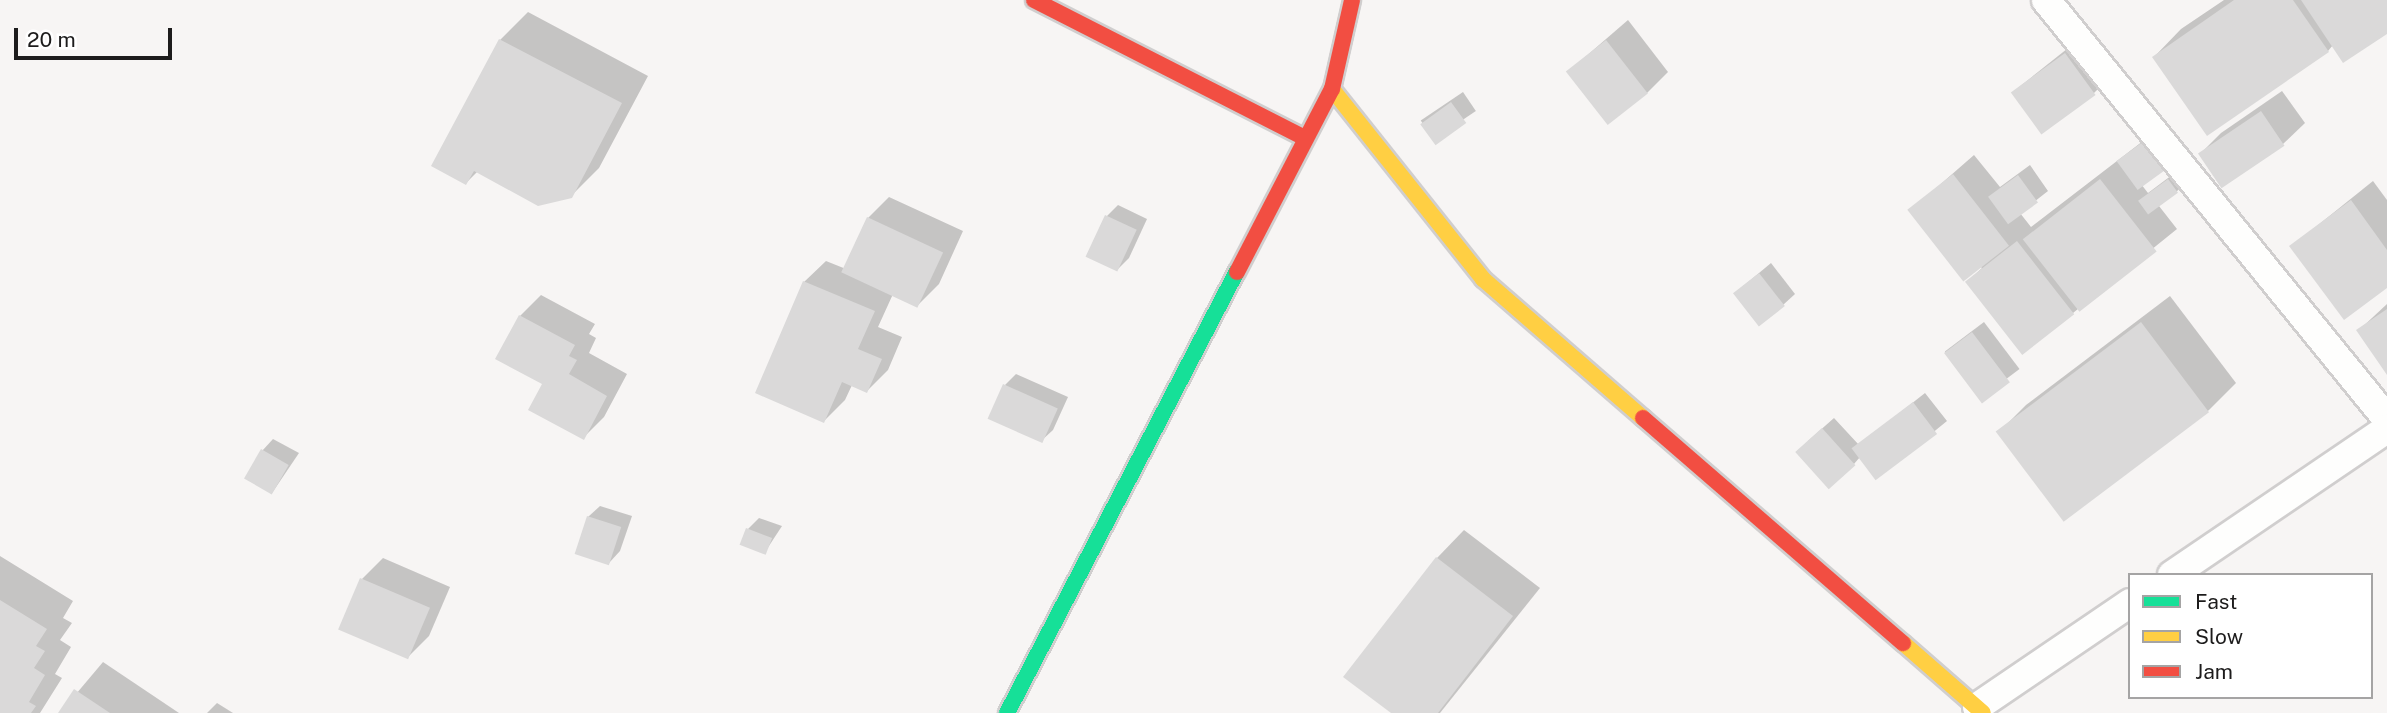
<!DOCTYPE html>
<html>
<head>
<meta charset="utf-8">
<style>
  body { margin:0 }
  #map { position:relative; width:2387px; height:713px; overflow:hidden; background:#f7f5f4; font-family:"Public Sans",sans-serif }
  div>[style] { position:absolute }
  .shadow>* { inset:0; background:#0003; transform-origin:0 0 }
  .building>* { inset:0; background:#dad9d9; transform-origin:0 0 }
  .roads { filter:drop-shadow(2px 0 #d0cece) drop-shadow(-2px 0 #d0cece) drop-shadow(0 2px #d0cece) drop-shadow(0 -2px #d0cece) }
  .lane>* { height:28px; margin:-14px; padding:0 14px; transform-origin:14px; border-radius:14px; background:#fefefd }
  .fast>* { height:16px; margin:-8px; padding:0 8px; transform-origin:8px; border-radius:8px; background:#16e098 }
  .slow>* { height:16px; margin:-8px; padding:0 8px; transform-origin:8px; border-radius:8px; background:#ffcf43 }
  .jam>* { height:16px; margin:-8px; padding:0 8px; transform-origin:8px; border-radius:8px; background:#f24e42 }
  span { translate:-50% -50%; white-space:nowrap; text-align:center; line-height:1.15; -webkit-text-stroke:7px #fff; paint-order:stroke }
  .legend { position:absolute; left:2128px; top:573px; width:245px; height:126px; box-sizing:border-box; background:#fff; border:2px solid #a5a4a4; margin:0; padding:9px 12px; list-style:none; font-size:21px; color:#1d1c1c }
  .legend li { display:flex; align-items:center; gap:14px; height:35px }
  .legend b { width:35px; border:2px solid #a5a4a4 }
  .scale { position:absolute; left:14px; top:28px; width:158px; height:32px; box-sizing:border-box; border:4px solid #1d1c1c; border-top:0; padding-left:9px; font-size:21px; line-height:24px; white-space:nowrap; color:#1d1c1c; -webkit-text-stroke:5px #fff; paint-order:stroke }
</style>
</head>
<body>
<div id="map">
  <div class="shadow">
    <div style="clip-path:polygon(2224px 0,2387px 0,2387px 32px,2333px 45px,2328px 51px,2154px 57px,2181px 29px)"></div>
    <div style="clip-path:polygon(528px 12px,648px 76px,599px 168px,571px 196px,478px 171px,466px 183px,500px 40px)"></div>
    <div style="clip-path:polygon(1628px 20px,1668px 72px,1647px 93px,1569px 71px)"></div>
    <div style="clip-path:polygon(2087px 33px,2115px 72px,2094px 93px,2013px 92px)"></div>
    <div style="clip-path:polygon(2282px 91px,2305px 123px,2283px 144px,2200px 154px,2221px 133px)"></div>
    <div style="left:1463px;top:92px;width:23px;height:51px;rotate:56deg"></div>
    <div style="clip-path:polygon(2156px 131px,2175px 158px,2141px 184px,2148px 193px,2180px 169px,2189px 181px,2159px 206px,2177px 229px,2073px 313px,1967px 282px,1982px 268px,1911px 210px,1974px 155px,2000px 187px,2030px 165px,2048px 191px,2020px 213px,2031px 227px)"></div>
    <div style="clip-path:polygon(2373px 181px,2387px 200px,2387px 286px,2292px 246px)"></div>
    <div style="clip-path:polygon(889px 197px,963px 231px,939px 284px,918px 305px,893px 294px,878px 327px,902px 337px,888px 370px,867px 391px,852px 385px,845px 400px,824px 421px,804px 282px,826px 261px,846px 269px,868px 218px)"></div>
    <div style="clip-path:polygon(1118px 205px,1147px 219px,1129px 258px,1118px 269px,1107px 216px)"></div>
    <div style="clip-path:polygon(1771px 263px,1795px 294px,1783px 305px,1735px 293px)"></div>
    <div style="clip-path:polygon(541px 295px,595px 324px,589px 334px,596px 338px,589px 353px,627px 374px,604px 417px,583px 438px,520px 316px)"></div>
    <div style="clip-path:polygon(2170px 296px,2236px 383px,2209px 410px,2065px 519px,1998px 433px,2026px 405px)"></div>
    <div style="clip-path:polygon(2387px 304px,2387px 371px,2358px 331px)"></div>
    <div style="left:1984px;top:322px;width:59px;height:49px;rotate:53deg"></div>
    <div style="clip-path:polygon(1016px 374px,1068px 397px,1053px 430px,1041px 441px,1005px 385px)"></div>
    <div style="clip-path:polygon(1925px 393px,1947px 421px,1877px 478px,1860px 457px,1854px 464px,1808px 441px,1834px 418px,1859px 445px)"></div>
    <div style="clip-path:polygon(273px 439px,299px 453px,272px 493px,262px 451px)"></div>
    <div style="clip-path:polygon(600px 506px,632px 516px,620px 551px,609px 563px,588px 517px)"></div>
    <div style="clip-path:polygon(759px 518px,782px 526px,765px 552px,748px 529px)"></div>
    <div style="clip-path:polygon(1464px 530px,1540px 588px,1440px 713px,1393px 713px,1437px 558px)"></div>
    <div style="clip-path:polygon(0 556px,73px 601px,63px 618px,72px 623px,60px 640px,71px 647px,55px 674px,62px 678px,40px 713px,0 713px)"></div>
    <div style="clip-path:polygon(383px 558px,450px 587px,429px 636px,408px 657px,362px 579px)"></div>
    <div style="clip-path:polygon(103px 662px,179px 713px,60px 713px)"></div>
    <div style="clip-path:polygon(217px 703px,233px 713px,207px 713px)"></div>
  </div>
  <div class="building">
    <div style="clip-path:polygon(2234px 0,2293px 0,2329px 52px,2207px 136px,2152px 57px)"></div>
    <div style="clip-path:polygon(2301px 0,2387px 0,2387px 34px,2343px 63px)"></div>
    <div style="clip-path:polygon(499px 39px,622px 103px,572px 198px,538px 206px,474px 171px,466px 185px,431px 166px)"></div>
    <div style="left:1606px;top:40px;width:68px;height:51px;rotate:52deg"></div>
    <div style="left:2065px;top:53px;width:52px;height:67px;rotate:54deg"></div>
    <div style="left:1451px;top:102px;width:26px;height:38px;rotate:54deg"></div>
    <div style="left:2261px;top:111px;width:42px;height:76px;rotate:56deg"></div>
    <div style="left:2144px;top:141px;width:36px;height:34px;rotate:54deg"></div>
    <div style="left:1953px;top:174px;width:91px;height:58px;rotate:52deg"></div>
    <div style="left:2018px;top:175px;width:34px;height:37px;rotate:54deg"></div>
    <div style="left:2100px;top:179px;width:92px;height:98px;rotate:52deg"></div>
    <div style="left:2168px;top:179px;width:17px;height:37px;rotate:54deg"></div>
    <div style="clip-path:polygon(2351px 200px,2387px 250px,2387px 288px,2344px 320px,2289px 246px)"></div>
    <div style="left:1105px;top:215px;width:35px;height:46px;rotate:25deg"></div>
    <div style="left:867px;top:217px;width:84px;height:61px;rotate:25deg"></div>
    <div style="left:2017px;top:241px;width:93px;height:66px;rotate:52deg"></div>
    <div style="left:1759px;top:273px;width:42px;height:33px;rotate:52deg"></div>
    <div style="clip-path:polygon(803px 281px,875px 311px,858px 349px,882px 359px,867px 393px,842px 382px,824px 423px,755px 393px)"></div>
    <div style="clip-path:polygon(2387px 309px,2387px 375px,2356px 330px)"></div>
    <div style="clip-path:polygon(519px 315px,575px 345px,569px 356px,577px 360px,569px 374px,607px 396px,584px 440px,528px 410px,542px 384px,495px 359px)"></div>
    <div style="left:2141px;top:322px;width:113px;height:182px;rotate:53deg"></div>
    <div style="left:1972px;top:332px;width:63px;height:35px;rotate:53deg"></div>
    <div style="left:1003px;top:384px;width:60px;height:38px;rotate:24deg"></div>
    <div style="left:1913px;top:402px;width:40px;height:77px;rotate:53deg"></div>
    <div style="left:1822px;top:428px;width:50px;height:36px;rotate:48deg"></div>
    <div style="left:261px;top:449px;width:32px;height:34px;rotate:30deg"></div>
    <div style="left:587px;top:516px;width:36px;height:40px;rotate:18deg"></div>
    <div style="left:746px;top:528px;width:28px;height:18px;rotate:21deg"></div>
    <div style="clip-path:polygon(1436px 557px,1513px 616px,1438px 713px,1391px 713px,1343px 677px)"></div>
    <div style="left:360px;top:578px;width:76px;height:56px;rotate:23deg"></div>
    <div style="clip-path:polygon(0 600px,47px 629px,36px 646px,45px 651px,34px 668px,45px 675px,29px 702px,36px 706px,31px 713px,0 713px)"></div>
    <div style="clip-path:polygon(74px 689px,110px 713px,58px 713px)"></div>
  </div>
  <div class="roads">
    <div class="lane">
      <div style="left:2046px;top:0;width:540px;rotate:50.86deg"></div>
      <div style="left:2172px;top:575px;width:260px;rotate:-34.2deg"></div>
      <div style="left:1977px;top:707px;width:185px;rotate:-34.2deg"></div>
    </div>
    <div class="fast">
      <div style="left:1007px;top:713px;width:497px;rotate:-62.5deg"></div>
    </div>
    <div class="slow">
      <div style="left:1332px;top:89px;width:243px;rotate:51.5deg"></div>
      <div style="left:1483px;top:279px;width:212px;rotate:41deg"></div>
      <div style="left:1903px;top:643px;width:106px;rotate:41.2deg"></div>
    </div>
    <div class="jam">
      <div style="left:1034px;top:0;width:304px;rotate:27deg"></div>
      <div style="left:1237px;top:272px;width:206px;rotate:-62.6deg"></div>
      <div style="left:1332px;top:89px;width:91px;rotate:-77.3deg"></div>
      <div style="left:1643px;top:418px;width:344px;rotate:40.9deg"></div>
    </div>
  </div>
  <ul class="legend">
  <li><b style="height:9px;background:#16e098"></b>Fast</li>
  <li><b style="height:9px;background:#ffcf43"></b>Slow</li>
  <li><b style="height:9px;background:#f24e42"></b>Jam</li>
  </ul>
  <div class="scale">20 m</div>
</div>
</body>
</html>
